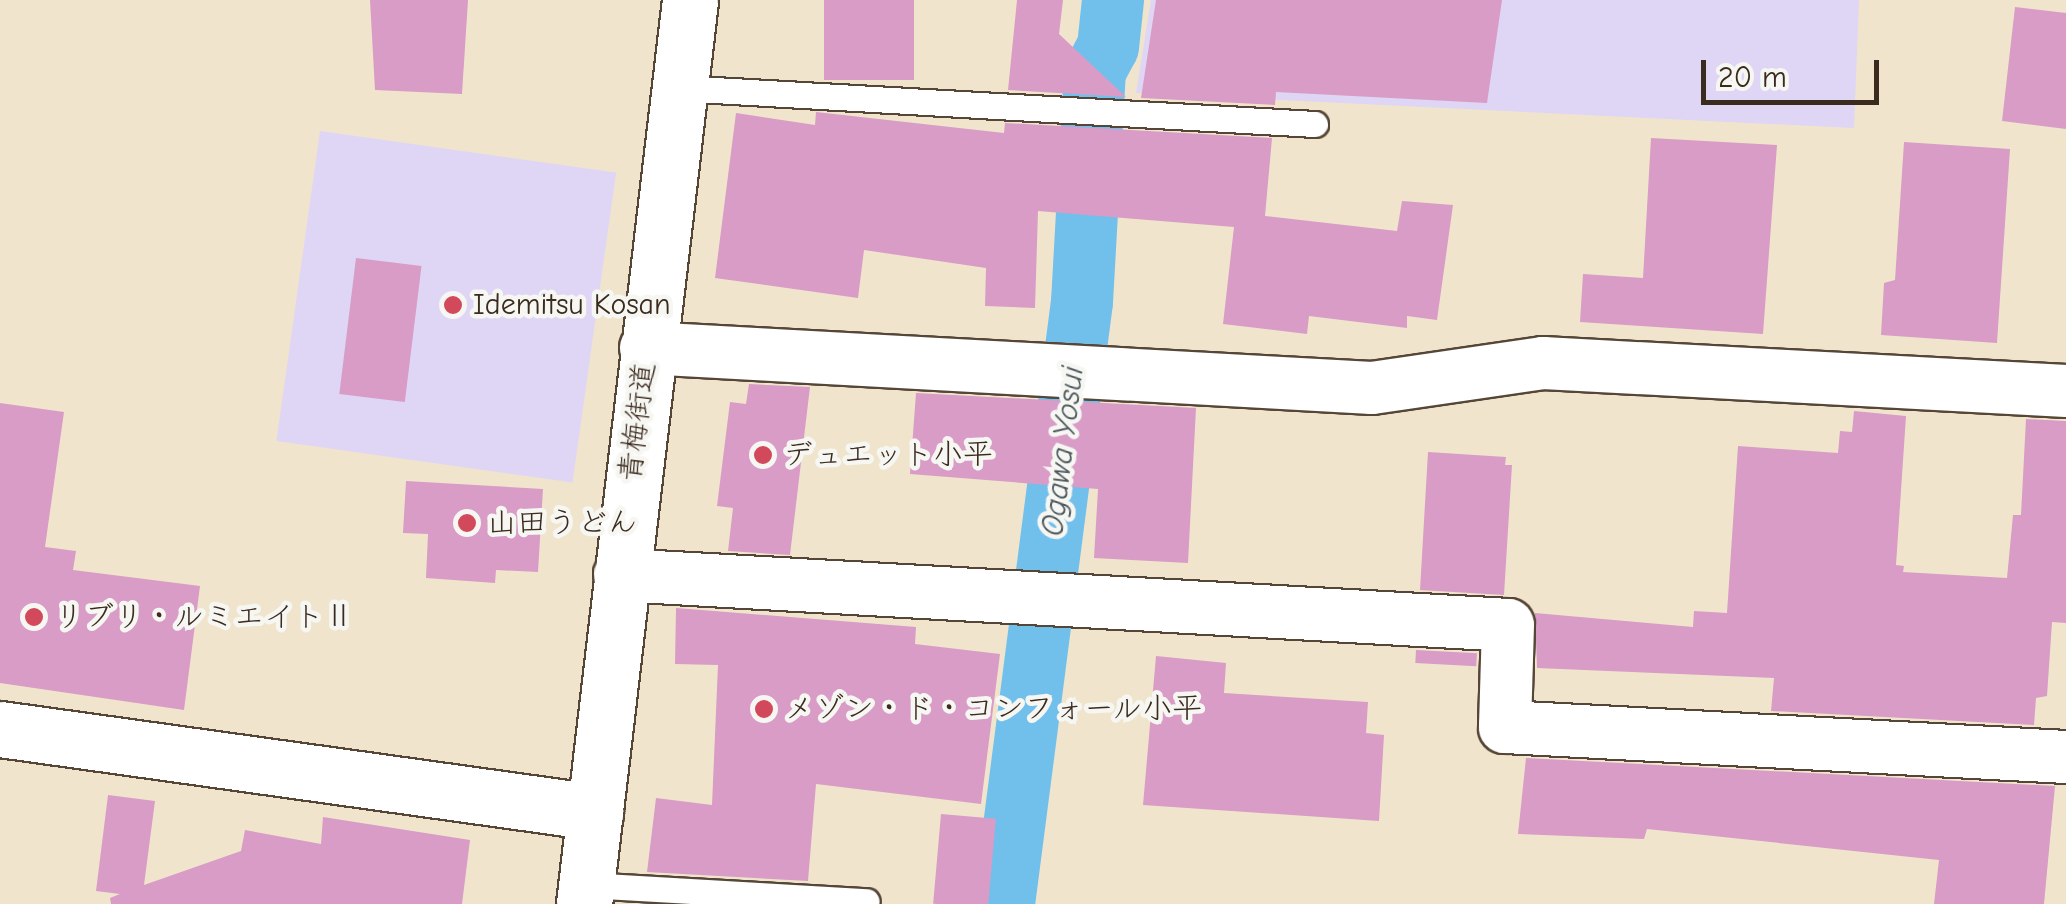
<!DOCTYPE html>
<html>
<head>
<meta charset="utf-8">
<style>
  body { margin:0 }
  #map { position:relative; width:2066px; height:904px; overflow:hidden; background:#f0e5cc; font-family:"Comic Neue","Klee One",sans-serif }
  div>[style] { position:absolute }
  .built>* { inset:0; background:#dfd5f5; transform-origin:0 0 }
  .canal>* { height:62px; margin:-31px; padding:0 31px; transform-origin:31px; border-radius:31px; background:#71c0ec }
  .building>* { inset:0; background:#d89cc6; transform-origin:0 0 }
  .roads { filter:drop-shadow(2px 0 #564638) drop-shadow(-2px 0 #564638) drop-shadow(0 2px #564638) drop-shadow(0 -2px #564638) }
  .service>* { height:25px; margin:-12.5px; padding:0 12.5px; transform-origin:12.5px; border-radius:12.5px; background:#fff }
  .minor>* { height:52px; margin:-26px; padding:0 26px; transform-origin:26px; border-radius:26px; background:#fff }
  .secondary>* { height:55px; margin:-27.5px; padding:0 27.5px; transform-origin:27.5px; border-radius:27.5px; background:#fff }
  .primary>* { height:55px; margin:-27.5px; padding:0 27.5px; transform-origin:27.5px; border-radius:27.5px; background:#fff }
  .dots>* { width:28px; height:28px; translate:-50% -50%; box-sizing:border-box; border:5px solid #f6f6f2; border-radius:50% }
  span { translate:-50% -50%; white-space:nowrap; text-align:center; line-height:1.15; -webkit-text-stroke:9px #f6f6f2; paint-order:stroke }
  .poi-label { font-size:30px; color:#3b2a1e }
  .left { translate:0 -50%; text-align:left }
  .street-label { font-size:30px; color:#3b2a1e }
  .water-label { font-size:32px; color:#4b575c; font-style:italic }
  .scale { position:absolute; left:1701px; top:60px; width:178px; height:45px; box-sizing:border-box; border:5px solid #3b2a1e; border-top:0; padding-left:12px; font-size:30px; line-height:35px; white-space:nowrap; color:#3b2a1e; -webkit-text-stroke:8px #f6f6f2; paint-order:stroke }
</style>
</head>
<body>
<div id="map">
  <div class="built">
    <div style="clip-path:polygon(1151px 0,1859px 0,1854px 128px,1136px 93px)"></div>
    <div style="left:320px;top:131px;width:299px;height:313px;rotate:8deg"></div>
  </div>
  <div class="canal">
    <div style="left:1004px;top:904px;width:607px;rotate:-82.62deg"></div>
    <div style="left:1082px;top:302px;width:231px;rotate:-86.8deg"></div>
    <div style="left:1095px;top:71px;width:27px;rotate:-62deg"></div>
    <div style="left:1108px;top:47px;width:47px;rotate:-83.9deg"></div>
  </div>
  <div class="building">
    <div style="clip-path:polygon(370px 0,468px 0,462px 94px,375px 90px)"></div>
    <div style="left:824px;top:0;width:90px;height:80px"></div>
    <div style="clip-path:polygon(1017px 0,1063px 0,1059px 34px,1126px 97px,1008px 90px)"></div>
    <div style="clip-path:polygon(1156px 0,1502px 0,1487px 103px,1276px 92px,1275px 105px,1141px 98px)"></div>
    <div style="clip-path:polygon(2015px 7px,2066px 13px,2066px 129px,2002px 121px)"></div>
    <div style="clip-path:polygon(816px 112px,1004px 133px,1005px 123px,1272px 138px,1265px 216px,1397px 231px,1402px 201px,1453px 205px,1437px 320px,1407px 316px,1407px 328px,1309px 316px,1307px 334px,1223px 324px,1234px 227px,1038px 211px,1035px 308px,985px 306px,986px 268px,864px 250px,858px 298px,715px 278px,736px 113px,815px 125px)"></div>
    <div style="clip-path:polygon(1651px 138px,1777px 145px,1763px 334px,1580px 322px,1583px 274px,1643px 278px)"></div>
    <div style="clip-path:polygon(1904px 142px,2010px 149px,1997px 343px,1881px 335px,1884px 283px,1895px 280px)"></div>
    <div style="left:356px;top:258px;width:66px;height:137px;rotate:7deg"></div>
    <div style="clip-path:polygon(749px 384px,810px 387px,790px 555px,728px 551px,733px 508px,717px 506px,730px 402px,746px 404px)"></div>
    <div style="clip-path:polygon(916px 393px,1196px 408px,1188px 563px,1094px 558px,1098px 489px,910px 474px)"></div>
    <div style="clip-path:polygon(0 403px,64px 412px,45px 547px,76px 551px,73px 570px,200px 586px,184px 710px,0 683px)"></div>
    <div style="clip-path:polygon(1854px 411px,1906px 416px,1896px 565px,1904px 566px,1903px 572px,2007px 578px,2013px 515px,2021px 515px,2026px 419px,2066px 421px,2066px 623px,2052px 622px,2047px 696px,2036px 698px,2034px 725px,1771px 711px,1774px 678px,1537px 668px,1535px 613px,1693px 627px,1694px 611px,1727px 613px,1738px 446px,1838px 453px,1840px 431px,1852px 432px)"></div>
    <div style="clip-path:polygon(1428px 452px,1506px 457px,1505px 465px,1512px 465px,1504px 595px,1420px 590px)"></div>
    <div style="clip-path:polygon(406px 481px,543px 489px,538px 572px,496px 570px,495px 583px,426px 578px,428px 534px,403px 533px)"></div>
    <div style="clip-path:polygon(676px 608px,916px 627px,915px 644px,1000px 654px,981px 804px,816px 784px,808px 881px,647px 872px,656px 798px,712px 805px,718px 665px,675px 664px)"></div>
    <div style="left:1416px;top:650px;width:61px;height:13px;rotate:3deg"></div>
    <div style="clip-path:polygon(1156px 656px,1226px 663px,1224px 693px,1368px 702px,1366px 733px,1384px 735px,1379px 821px,1143px 805px)"></div>
    <div style="clip-path:polygon(1526px 758px,2055px 786px,2044px 904px,1934px 904px,1939px 860px,1647px 829px,1644px 839px,1518px 834px)"></div>
    <div style="clip-path:polygon(108px 795px,155px 801px,144px 885px,241px 851px,245px 830px,321px 844px,323px 817px,470px 840px,462px 904px,111px 904px,110px 898px,120px 894px,96px 891px)"></div>
    <div style="left:941px;top:814px;width:55px;height:90px;rotate:5deg"></div>
  </div>
  <div class="roads">
    <div class="service">
      <div style="left:679px;top:88px;width:637px;rotate:3.24deg"></div>
      <div style="left:586px;top:885px;width:281px;rotate:3.3deg"></div>
    </div>
    <div class="minor">
      <div style="left:646px;top:348px;width:727px;rotate:3.15deg"></div>
      <div style="left:1372px;top:388px;width:173px;rotate:-8.3deg"></div>
      <div style="left:1543px;top:363px;width:524px;rotate:3.06deg"></div>
      <div style="left:620px;top:575px;width:889px;rotate:3.22deg"></div>
      <div style="left:1508px;top:625px;width:102px;rotate:91.7deg"></div>
      <div style="left:1505px;top:727px;width:562px;rotate:3.06deg"></div>
    </div>
    <div class="secondary">
      <div style="left:0;top:729px;width:601px;rotate:7.94deg"></div>
    </div>
    <div class="primary">
      <div style="left:584px;top:904px;width:910px;rotate:-83.31deg"></div>
    </div>
  </div>
  <div class="dots">
    <div style="left:453px;top:305px;background:#d1495b"></div>
    <div style="left:763px;top:455px;background:#d1495b"></div>
    <div style="left:467px;top:523px;background:#d1495b"></div>
    <div style="left:34px;top:617px;background:#d1495b"></div>
    <div style="left:764px;top:709px;background:#d1495b"></div>
  </div>
  <div class="poi-label">
    <span class="left" style="left:473px;top:305px">Idemitsu Kosan</span>
    <span class="left" style="left:783px;top:455px">デュエット小平</span>
    <span class="left" style="left:487px;top:523px">山田うどん</span>
    <span class="left" style="left:54px;top:617px">リブリ・ルミエイトⅡ</span>
    <span class="left" style="left:784px;top:709px">メゾン・ド・コンフォール小平</span>
  </div>
  <div class="street-label">
    <span style="left:638px;top:422px;rotate:-83deg">青梅街道</span>
  </div>
  <div class="water-label">
    <span style="left:1063px;top:451px;rotate:-83deg">Ogawa Yosui</span>
  </div>
  <div class="scale">20 m</div>
</div>
</body>
</html>
